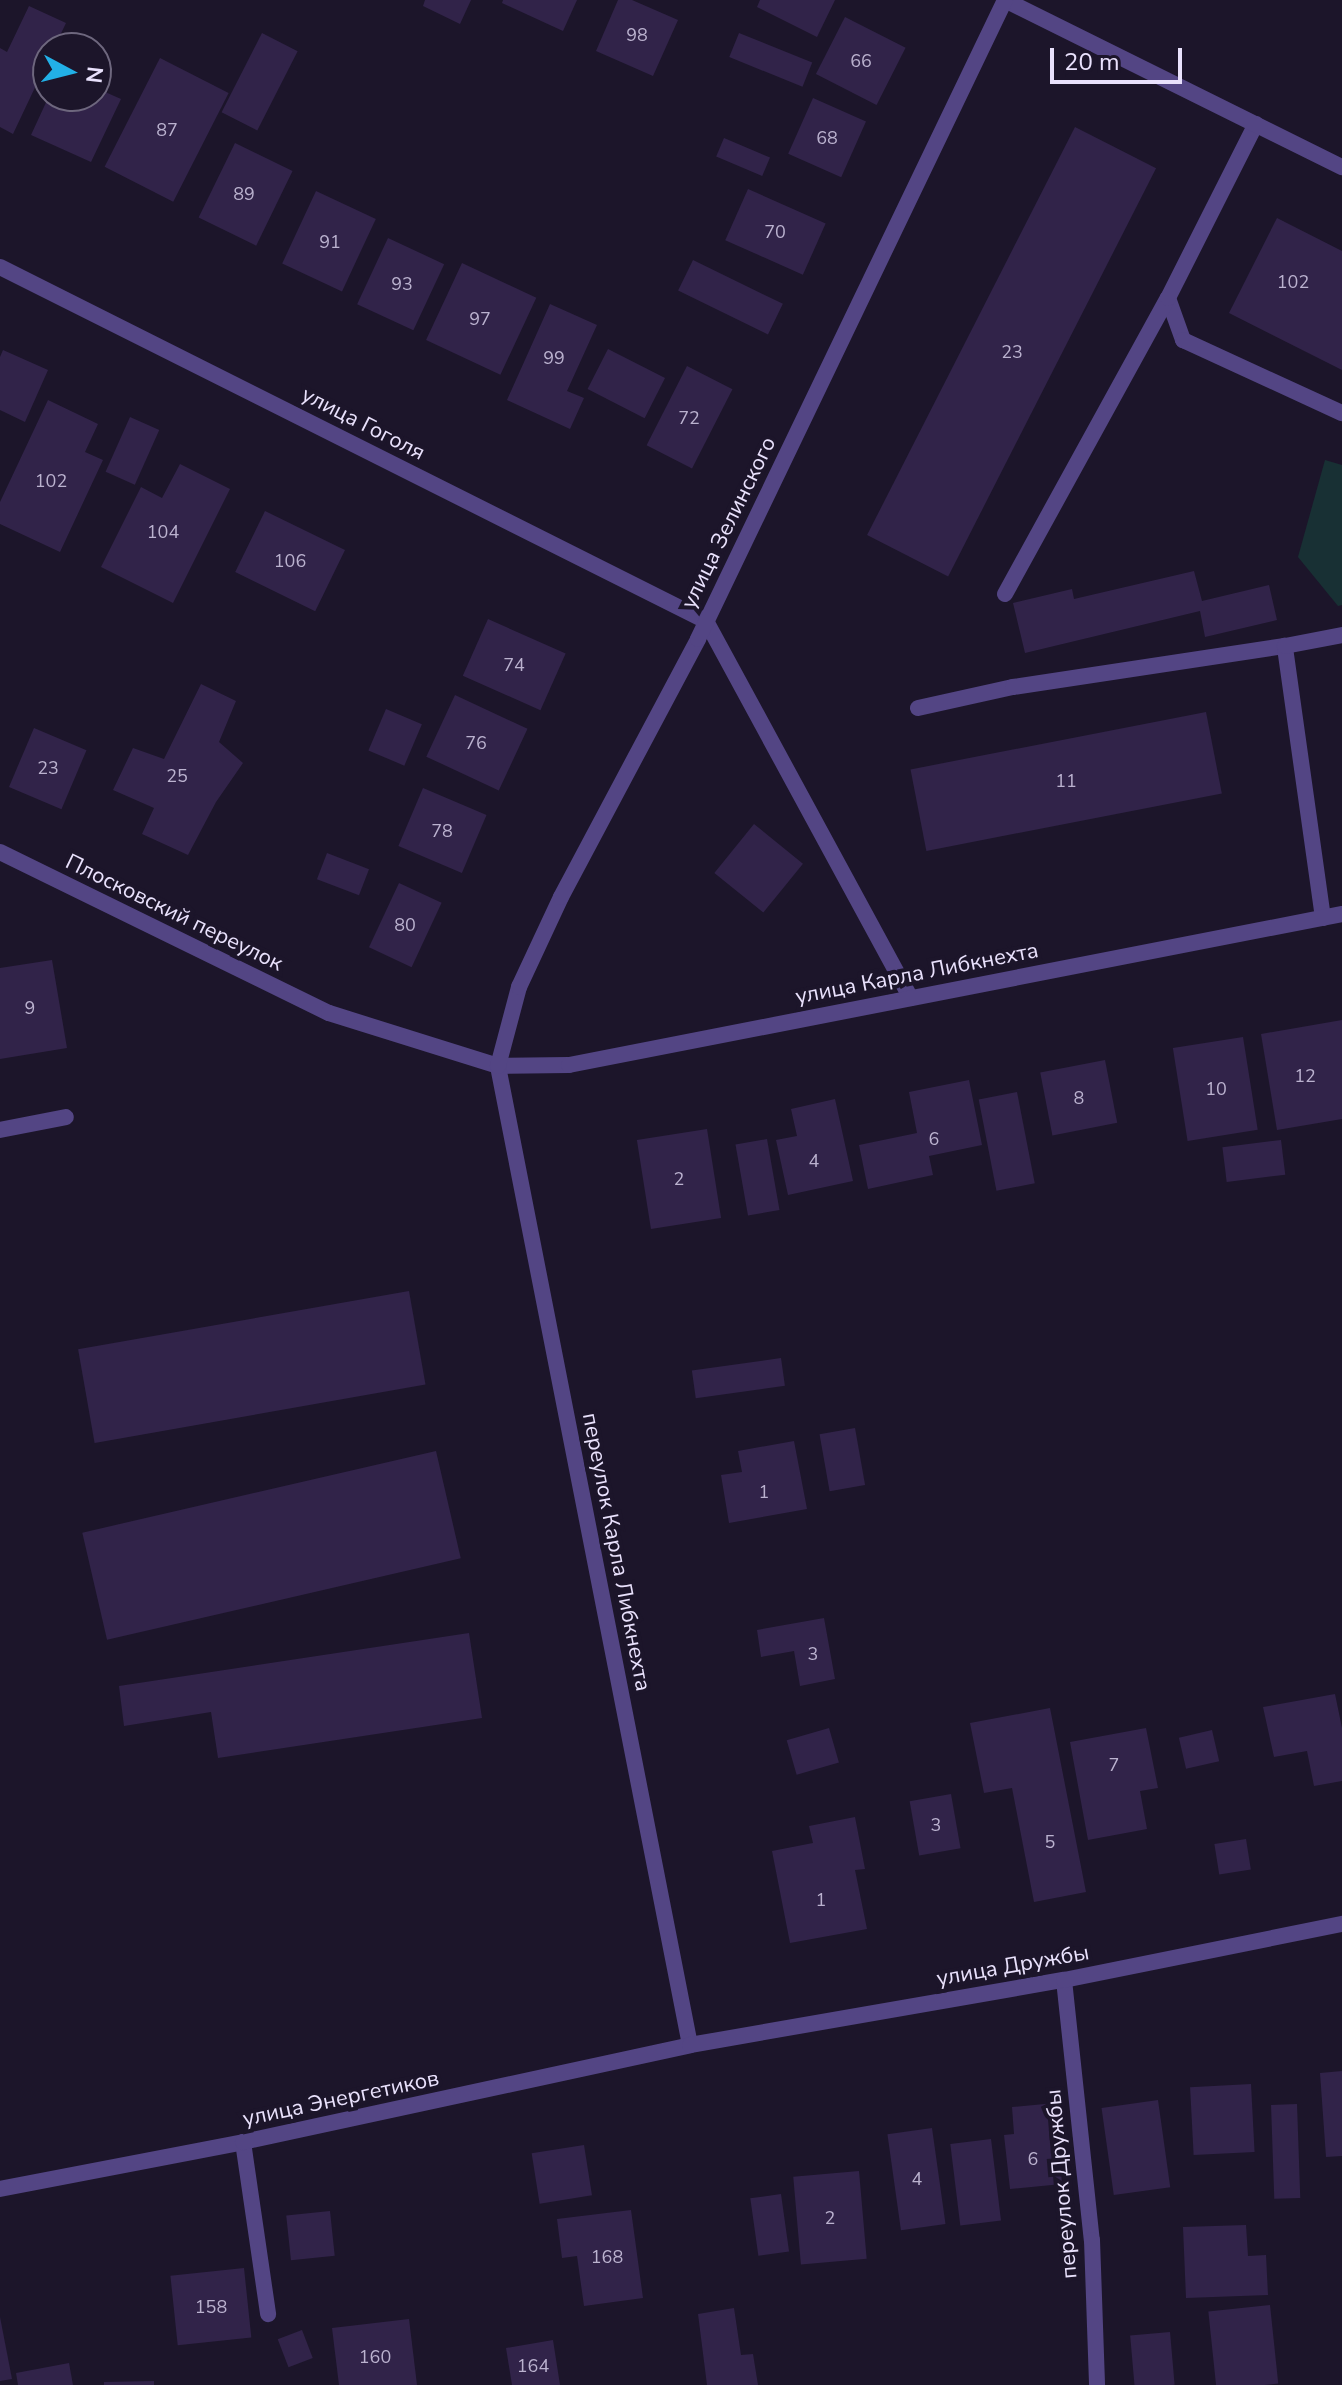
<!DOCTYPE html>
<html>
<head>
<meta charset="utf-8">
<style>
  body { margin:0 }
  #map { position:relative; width:1342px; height:2385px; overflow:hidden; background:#1c152a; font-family:"Nunito Sans",sans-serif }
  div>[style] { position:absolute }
  .green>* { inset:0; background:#183034 }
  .building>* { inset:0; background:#312349; transform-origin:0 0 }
  .service>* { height:16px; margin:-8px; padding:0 8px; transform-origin:8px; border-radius:8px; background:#534584 }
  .minor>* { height:16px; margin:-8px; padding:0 8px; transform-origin:8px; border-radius:8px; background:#534584 }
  span { translate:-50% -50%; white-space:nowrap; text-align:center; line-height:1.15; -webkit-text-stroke:8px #1c152a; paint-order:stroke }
  .number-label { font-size:18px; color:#bbb2cf }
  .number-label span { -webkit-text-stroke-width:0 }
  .street-label { font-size:22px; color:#e9e1fc }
  .north { position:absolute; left:32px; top:32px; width:80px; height:80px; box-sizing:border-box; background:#1c152a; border:2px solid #6e677e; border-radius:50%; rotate:97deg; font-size:22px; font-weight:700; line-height:32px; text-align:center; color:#e9e1fc }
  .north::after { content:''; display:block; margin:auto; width:28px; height:36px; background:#22b0e7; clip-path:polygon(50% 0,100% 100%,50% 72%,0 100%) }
  .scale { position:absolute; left:1050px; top:48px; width:132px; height:36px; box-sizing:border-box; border:4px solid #e9e1fc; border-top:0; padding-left:10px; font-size:24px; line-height:28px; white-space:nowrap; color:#e9e1fc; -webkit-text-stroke:6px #1c152a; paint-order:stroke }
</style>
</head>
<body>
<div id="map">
  <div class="green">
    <div style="clip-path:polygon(1325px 460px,1342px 465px,1342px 605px,1338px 606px,1298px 557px)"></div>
  </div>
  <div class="building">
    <div style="clip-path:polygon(425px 0,471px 0,460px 24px,423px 6px)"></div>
    <div style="clip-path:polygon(503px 0,577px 0,563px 31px,502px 3px)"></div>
    <div style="clip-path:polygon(618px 0,632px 0,678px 20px,653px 76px,596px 51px)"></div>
    <div style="clip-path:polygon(760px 0,835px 0,817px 37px,757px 7px)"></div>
    <div style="clip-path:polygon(29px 6px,66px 23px,54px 48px,48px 48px,48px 60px,13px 134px,0 127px,0 48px,7px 52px)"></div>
    <div style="left:845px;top:17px;width:68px;height:64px;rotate:27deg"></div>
    <div style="left:262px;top:33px;width:40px;height:89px;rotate:27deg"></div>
    <div style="left:739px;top:33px;width:79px;height:26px;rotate:22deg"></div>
    <div style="left:160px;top:58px;width:77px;height:122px;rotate:27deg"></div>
    <div style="clip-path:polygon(96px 88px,121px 99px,91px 162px,31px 135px,49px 96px,96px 96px)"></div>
    <div style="left:813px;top:98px;width:58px;height:61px;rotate:24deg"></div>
    <div style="left:1075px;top:127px;width:91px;height:458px;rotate:27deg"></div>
    <div style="left:724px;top:138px;width:50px;height:20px;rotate:23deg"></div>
    <div style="left:235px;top:143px;width:64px;height:83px;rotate:26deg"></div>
    <div style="left:748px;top:189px;width:85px;height:56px;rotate:24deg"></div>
    <div style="left:316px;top:191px;width:66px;height:80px;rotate:25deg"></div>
    <div style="clip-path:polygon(1277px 218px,1342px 251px,1342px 370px,1229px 313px)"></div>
    <div style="left:388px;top:238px;width:62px;height:73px;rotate:25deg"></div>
    <div style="left:693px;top:260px;width:100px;height:34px;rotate:26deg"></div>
    <div style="left:462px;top:263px;width:82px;height:85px;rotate:25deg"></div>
    <div style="clip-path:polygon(550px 304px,597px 325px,567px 391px,584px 398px,570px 429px,507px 400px)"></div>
    <div style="left:608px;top:349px;width:64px;height:45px;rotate:27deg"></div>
    <div style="clip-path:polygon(3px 350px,48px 370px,25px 422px,0 410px,0 357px)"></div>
    <div style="left:687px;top:366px;width:51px;height:89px;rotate:27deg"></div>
    <div style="clip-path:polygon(48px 400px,98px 424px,85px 452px,103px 460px,60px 552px,0 524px,0 502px)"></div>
    <div style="left:130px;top:417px;width:32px;height:60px;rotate:24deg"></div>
    <div style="clip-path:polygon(180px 464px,230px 489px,173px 603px,101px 567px,141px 487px,162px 498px)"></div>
    <div style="left:265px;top:511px;width:89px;height:68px;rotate:26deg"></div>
    <div style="clip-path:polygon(1194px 571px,1202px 601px,1269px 585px,1277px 620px,1205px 637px,1200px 611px,1025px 653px,1013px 603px,1072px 589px,1074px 599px)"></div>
    <div style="left:488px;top:619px;width:85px;height:62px;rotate:24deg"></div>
    <div style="clip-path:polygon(201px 684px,236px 701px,219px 742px,243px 763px,216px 802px,188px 855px,142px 834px,154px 808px,113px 790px,133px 748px,164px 759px)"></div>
    <div style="left:455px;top:695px;width:80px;height:68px;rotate:25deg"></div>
    <div style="left:386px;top:709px;width:39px;height:45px;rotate:23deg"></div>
    <div style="left:1206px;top:712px;width:83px;height:301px;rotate:79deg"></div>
    <div style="left:34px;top:728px;width:57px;height:64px;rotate:23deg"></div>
    <div style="left:423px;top:788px;width:69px;height:63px;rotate:23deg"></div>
    <div style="left:754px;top:824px;width:63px;height:63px;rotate:39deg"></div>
    <div style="left:327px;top:853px;width:45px;height:28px;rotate:21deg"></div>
    <div style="left:399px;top:883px;width:47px;height:71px;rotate:25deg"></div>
    <div style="clip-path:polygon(52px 960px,67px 1048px,0 1059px,0 968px)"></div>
    <div style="clip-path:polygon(1342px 1020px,1342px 1119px,1277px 1130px,1261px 1034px)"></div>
    <div style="left:1243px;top:1037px;width:94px;height:71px;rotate:81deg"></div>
    <div style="left:1105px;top:1060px;width:64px;height:66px;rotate:79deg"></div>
    <div style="clip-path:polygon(969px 1080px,982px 1145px,929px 1156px,933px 1175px,868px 1189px,859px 1145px,917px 1133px,909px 1092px)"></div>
    <div style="left:1017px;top:1092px;width:93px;height:39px;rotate:79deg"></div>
    <div style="clip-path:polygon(835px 1099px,853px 1181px,788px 1195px,776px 1140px,797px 1136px,791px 1109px)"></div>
    <div style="left:707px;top:1129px;width:90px;height:71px;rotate:81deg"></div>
    <div style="left:767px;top:1139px;width:72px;height:32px;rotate:80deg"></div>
    <div style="left:1281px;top:1140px;width:35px;height:59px;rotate:83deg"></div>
    <div style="left:409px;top:1291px;width:95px;height:336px;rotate:80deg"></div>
    <div style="left:781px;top:1358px;width:28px;height:90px;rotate:82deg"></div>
    <div style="left:855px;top:1428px;width:58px;height:36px;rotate:80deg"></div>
    <div style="clip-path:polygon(794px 1441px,807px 1509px,729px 1523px,721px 1475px,742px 1472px,738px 1451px)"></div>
    <div style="left:436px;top:1451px;width:110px;height:363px;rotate:77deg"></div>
    <div style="clip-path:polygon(824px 1618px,835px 1679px,800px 1686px,794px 1651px,761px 1657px,757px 1630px)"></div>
    <div style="clip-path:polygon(469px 1633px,482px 1718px,218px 1758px,211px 1712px,124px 1726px,119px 1686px)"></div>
    <div style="clip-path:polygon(1335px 1694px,1342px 1728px,1342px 1781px,1314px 1786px,1307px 1751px,1274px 1757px,1263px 1707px)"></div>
    <div style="clip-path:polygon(1050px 1708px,1086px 1892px,1034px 1902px,1012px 1788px,984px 1793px,970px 1723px)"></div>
    <div style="left:829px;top:1728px;width:36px;height:44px;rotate:74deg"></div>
    <div style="clip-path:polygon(1146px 1728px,1158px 1788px,1140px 1791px,1147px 1829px,1088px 1840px,1070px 1742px)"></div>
    <div style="left:1212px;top:1730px;width:32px;height:34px;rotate:77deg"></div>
    <div style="left:951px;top:1794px;width:55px;height:42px;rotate:80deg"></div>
    <div style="clip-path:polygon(855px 1817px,865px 1869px,855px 1870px,867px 1929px,790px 1943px,772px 1851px,813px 1843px,809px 1826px)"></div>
    <div style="left:1246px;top:1839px;width:31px;height:32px;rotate:81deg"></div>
    <div style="clip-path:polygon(1342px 2071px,1342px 2156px,1326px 2157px,1320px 2073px)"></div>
    <div style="left:1251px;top:2084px;width:68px;height:61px;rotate:87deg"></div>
    <div style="left:1158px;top:2100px;width:88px;height:57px;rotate:82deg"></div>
    <div style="clip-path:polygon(1055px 2103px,1062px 2184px,1010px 2189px,1004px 2135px,1014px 2134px,1012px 2107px)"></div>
    <div style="left:1297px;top:2104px;width:94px;height:26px;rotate:88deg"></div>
    <div style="left:932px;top:2128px;width:97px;height:45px;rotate:82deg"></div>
    <div style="left:991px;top:2139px;width:82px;height:41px;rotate:83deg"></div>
    <div style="left:584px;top:2145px;width:51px;height:53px;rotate:81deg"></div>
    <div style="left:859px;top:2171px;width:88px;height:66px;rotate:85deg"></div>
    <div style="left:781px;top:2194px;width:58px;height:31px;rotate:82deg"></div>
    <div style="clip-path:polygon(631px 2210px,643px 2298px,584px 2306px,577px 2256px,562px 2258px,557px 2219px)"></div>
    <div style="left:330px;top:2211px;width:45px;height:44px;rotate:84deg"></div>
    <div style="clip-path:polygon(1246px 2225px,1248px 2256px,1266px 2255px,1268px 2295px,1186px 2298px,1183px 2227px)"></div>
    <div style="left:244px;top:2268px;width:70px;height:74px;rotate:84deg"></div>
    <div style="left:1270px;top:2305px;width:79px;height:62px;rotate:84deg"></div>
    <div style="clip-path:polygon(734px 2308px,741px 2355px,753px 2354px,758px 2385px,707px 2385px,698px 2314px)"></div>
    <div style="clip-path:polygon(0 2317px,12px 2379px,0 2381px)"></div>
    <div style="clip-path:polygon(409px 2319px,417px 2385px,339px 2385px,332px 2328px)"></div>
    <div style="left:302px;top:2330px;width:30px;height:26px;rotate:69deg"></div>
    <div style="left:1170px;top:2332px;width:53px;height:40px;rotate:85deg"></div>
    <div style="clip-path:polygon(553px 2340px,560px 2385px,512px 2385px,506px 2348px)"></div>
    <div style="clip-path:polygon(69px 2363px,73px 2385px,18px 2385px,16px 2373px)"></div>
    <div style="clip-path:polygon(154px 2381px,154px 2385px,104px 2385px,104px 2382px)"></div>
  </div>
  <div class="service">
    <div style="left:1168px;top:298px;width:45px;rotate:70.3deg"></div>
    <div style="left:1183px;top:340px;width:175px;rotate:24.7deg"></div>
    <div style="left:1005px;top:594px;width:338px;rotate:-61.2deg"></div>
    <div style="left:1168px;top:298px;width:195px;rotate:-63.2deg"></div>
    <div style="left:918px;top:708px;width:97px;rotate:-12.5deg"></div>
    <div style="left:1013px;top:687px;width:275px;rotate:-8.6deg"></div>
    <div style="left:1323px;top:918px;width:275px;rotate:-98deg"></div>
    <div style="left:1285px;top:646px;width:58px;rotate:-10.9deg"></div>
    <div style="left:243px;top:2142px;width:174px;rotate:81.7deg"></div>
  </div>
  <div class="minor">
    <div style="left:1005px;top:0;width:376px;rotate:26.4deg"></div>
    <div style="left:0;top:267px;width:790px;rotate:26.63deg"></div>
    <div style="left:706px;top:621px;width:429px;rotate:61.5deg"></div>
    <div style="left:0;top:852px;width:366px;rotate:26.1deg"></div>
    <div style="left:329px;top:1013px;width:177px;rotate:17.4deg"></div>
    <div style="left:498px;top:1066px;width:71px;rotate:-0.8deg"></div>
    <div style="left:569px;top:1065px;width:788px;rotate:-11.05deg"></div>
    <div style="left:0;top:1130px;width:67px;rotate:-11.1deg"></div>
    <div style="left:1064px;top:1980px;width:262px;rotate:83.9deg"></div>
    <div style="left:1092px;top:2240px;width:145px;rotate:88deg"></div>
    <div style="left:690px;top:2045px;width:998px;rotate:-101.1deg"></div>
    <div style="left:498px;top:1066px;width:82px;rotate:-75.1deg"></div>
    <div style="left:519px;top:987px;width:99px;rotate:-65deg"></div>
    <div style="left:561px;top:897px;width:292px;rotate:-62deg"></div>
    <div style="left:698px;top:639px;width:709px;rotate:-64.34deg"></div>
    <div style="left:0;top:2189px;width:248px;rotate:-10.9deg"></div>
    <div style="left:243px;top:2142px;width:457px;rotate:-12.2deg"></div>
    <div style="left:690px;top:2045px;width:380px;rotate:-9.9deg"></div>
    <div style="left:1064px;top:1980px;width:284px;rotate:-11.4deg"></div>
  </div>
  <div class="number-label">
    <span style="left:637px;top:35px">98</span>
    <span style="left:861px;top:61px">66</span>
    <span style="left:167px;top:130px">87</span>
    <span style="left:827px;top:138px">68</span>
    <span style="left:244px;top:194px">89</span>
    <span style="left:775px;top:232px">70</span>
    <span style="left:330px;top:242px">91</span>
    <span style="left:1293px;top:282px">102</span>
    <span style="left:402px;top:284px">93</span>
    <span style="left:480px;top:319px">97</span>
    <span style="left:1012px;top:352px">23</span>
    <span style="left:554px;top:358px">99</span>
    <span style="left:689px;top:418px">72</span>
    <span style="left:51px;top:481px">102</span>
    <span style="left:163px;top:532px">104</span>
    <span style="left:290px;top:561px">106</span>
    <span style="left:514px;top:665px">74</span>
    <span style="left:476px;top:743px">76</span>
    <span style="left:48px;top:768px">23</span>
    <span style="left:177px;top:776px">25</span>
    <span style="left:1066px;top:781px">11</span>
    <span style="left:442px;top:831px">78</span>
    <span style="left:405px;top:925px">80</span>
    <span style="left:30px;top:1008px">9</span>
    <span style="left:1305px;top:1076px">12</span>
    <span style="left:1216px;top:1089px">10</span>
    <span style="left:1079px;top:1098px">8</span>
    <span style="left:934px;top:1139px">6</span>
    <span style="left:814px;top:1161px">4</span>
    <span style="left:679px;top:1179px">2</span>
    <span style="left:764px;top:1492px">1</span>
    <span style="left:813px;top:1654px">3</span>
    <span style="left:1114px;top:1765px">7</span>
    <span style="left:936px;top:1825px">3</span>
    <span style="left:1050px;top:1842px">5</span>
    <span style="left:821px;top:1900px">1</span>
    <span style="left:1033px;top:2159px">6</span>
    <span style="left:917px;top:2179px">4</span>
    <span style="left:830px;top:2218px">2</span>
    <span style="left:607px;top:2257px">168</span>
    <span style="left:211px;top:2307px">158</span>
    <span style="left:375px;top:2357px">160</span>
    <span style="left:533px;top:2366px">164</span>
  </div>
  <div class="street-label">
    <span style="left:363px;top:424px;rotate:27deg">улица Гоголя</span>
    <span style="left:729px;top:523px;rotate:-64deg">улица Зелинского</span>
    <span style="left:174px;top:913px;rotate:26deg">Плосковский переулок</span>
    <span style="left:917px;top:974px;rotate:-11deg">улица Карла Либкнехта</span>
    <span style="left:616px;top:1552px;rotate:79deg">переулок Карла Либкнехта</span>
    <span style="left:1013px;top:1966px;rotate:-10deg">улица Дружбы</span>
    <span style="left:341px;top:2099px;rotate:-12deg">улица Энергетиков</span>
    <span style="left:1062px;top:2184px;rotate:-95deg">переулок Дружбы</span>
  </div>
  <div class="north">N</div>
  <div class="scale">20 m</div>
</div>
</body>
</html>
